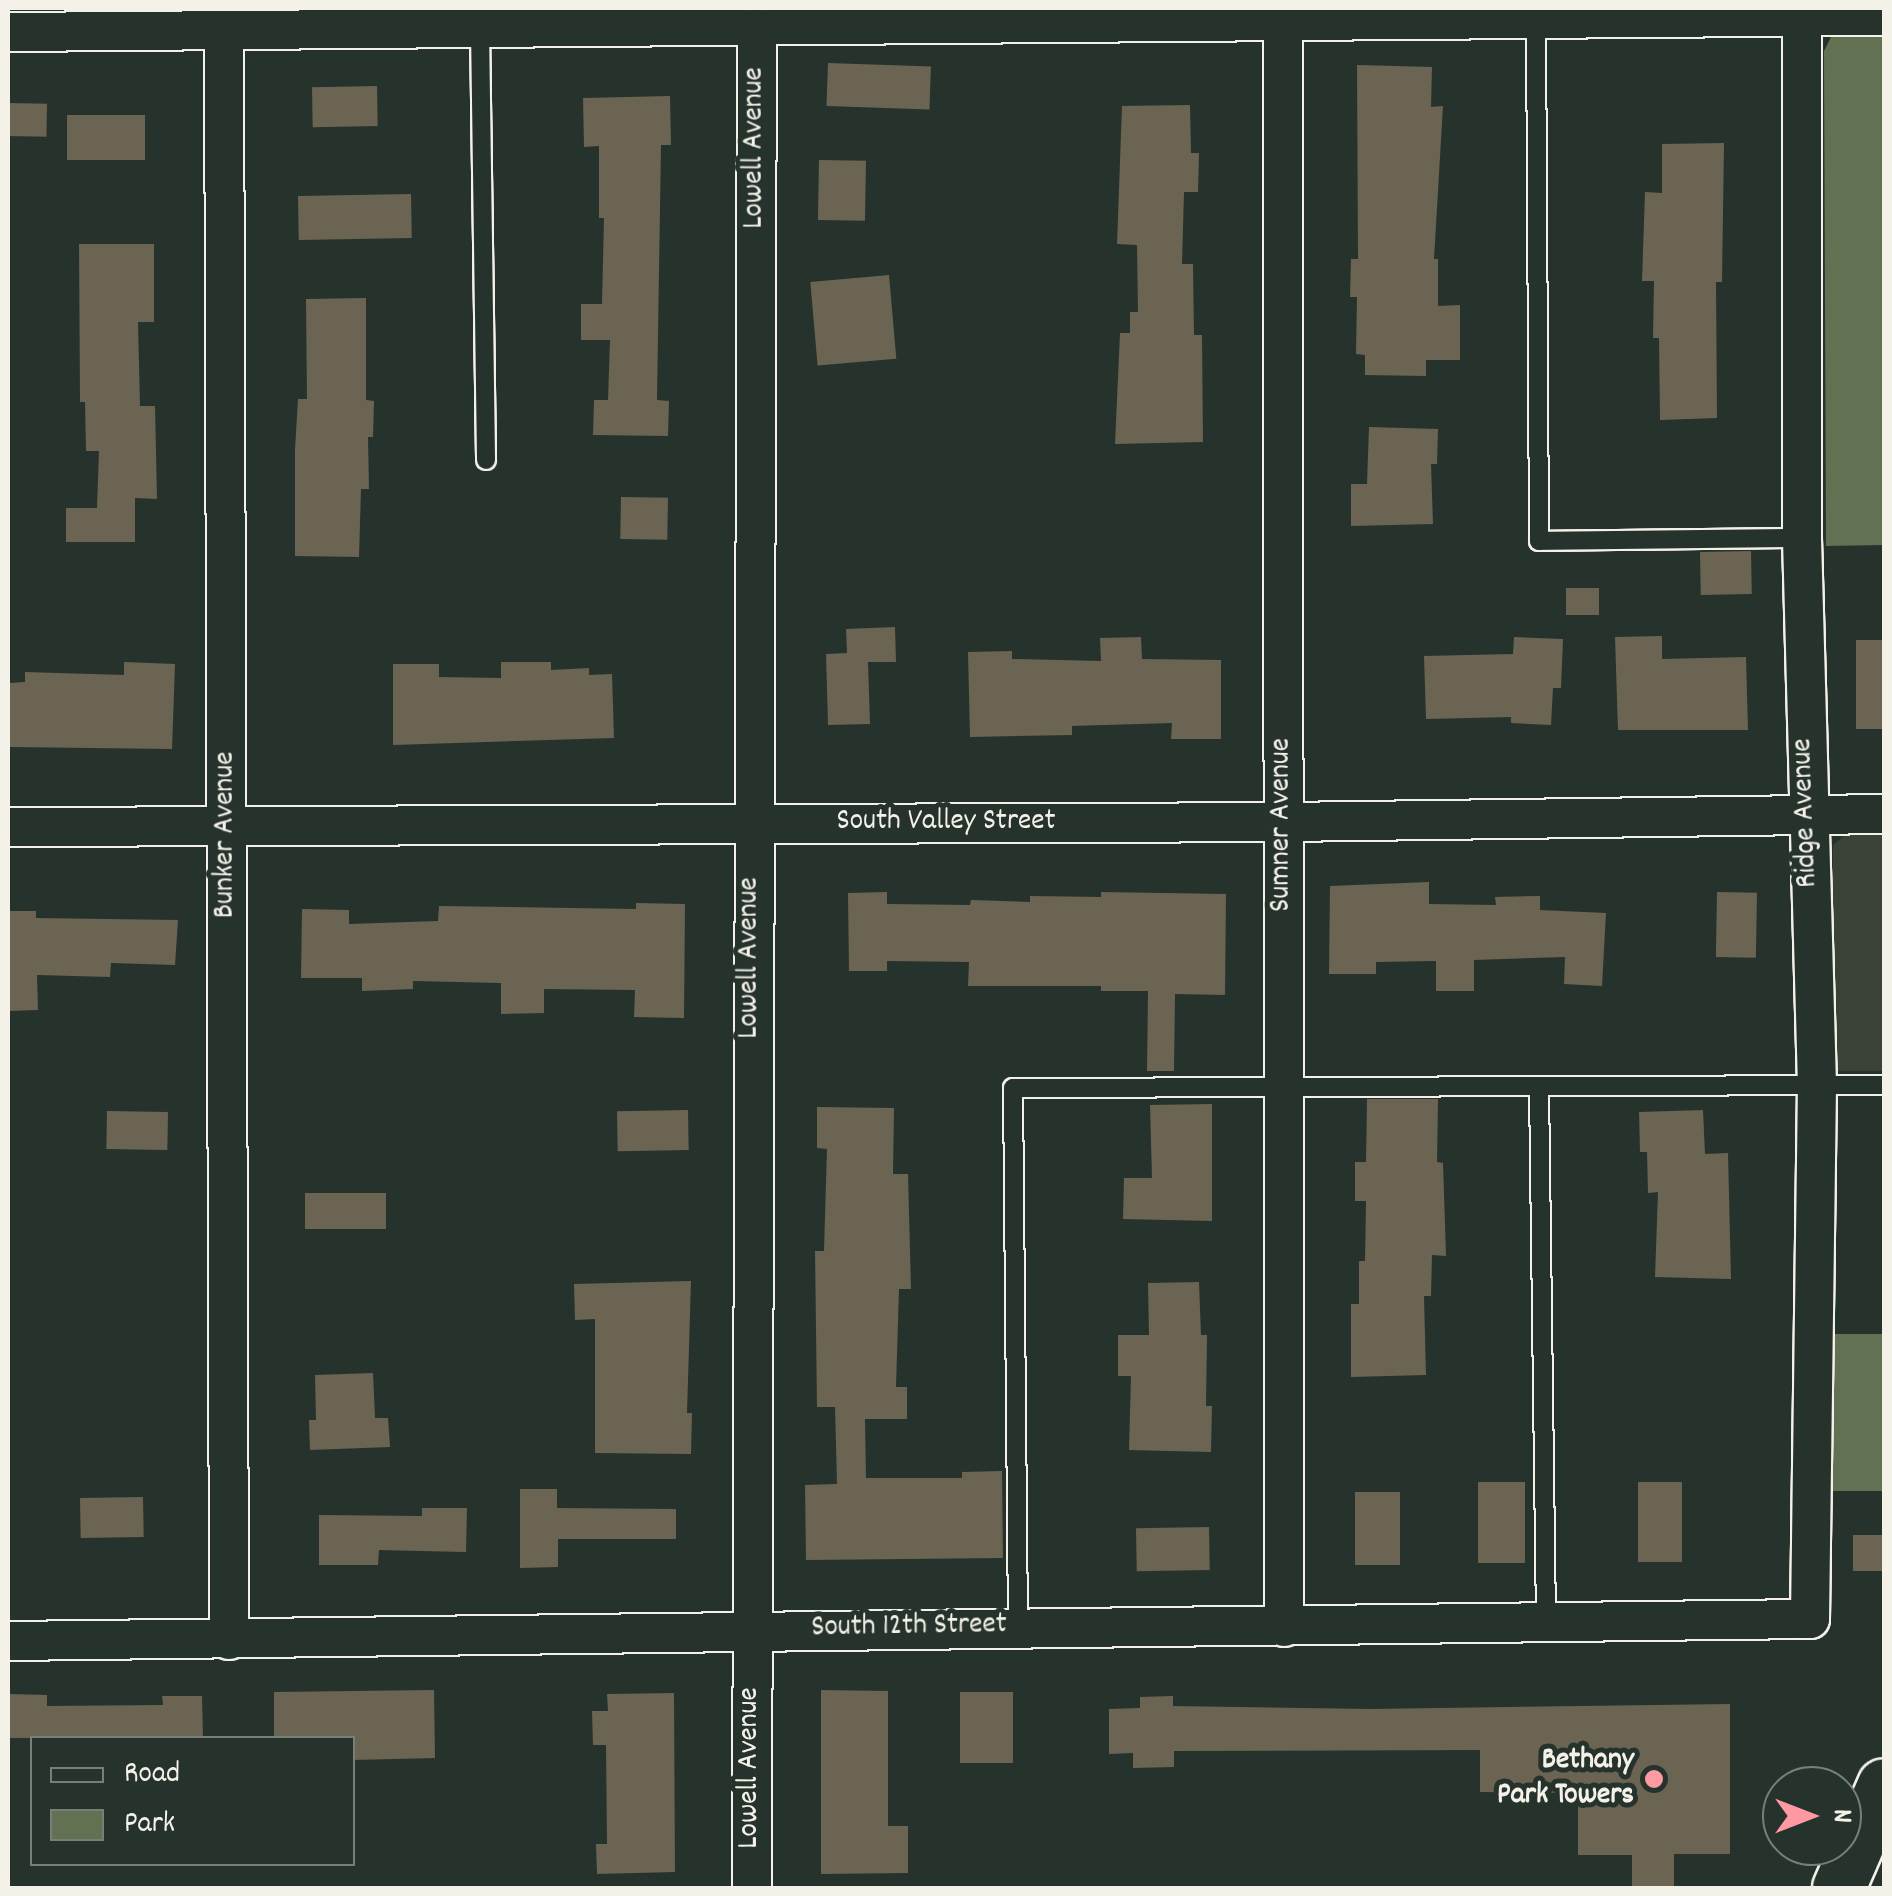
<!DOCTYPE html>
<html>
<head>
<meta charset="utf-8">
<style>
  body { margin:0 }
  #map { position:relative; width:1892px; height:1896px; overflow:hidden; background:#26332d; font-family:Dekko,sans-serif }
  div>[style] { position:absolute }
  .built>* { inset:0; background:#3b4238 }
  .green>* { inset:0; background:#627152; transform-origin:0 0 }
  .building>* { inset:0; background:#6b6453; transform-origin:0 0 }
  .roads { filter:drop-shadow(2px 0 #f4f1e8) drop-shadow(-2px 0 #f4f1e8) drop-shadow(0 2px #f4f1e8) drop-shadow(0 -2px #f4f1e8) }
  .service>* { height:18px; margin:-9px; padding:0 9px; transform-origin:9px; border-radius:9px; background:#26332d }
  .minor>* { height:38px; margin:-19px; padding:0 19px; transform-origin:19px; border-radius:19px; background:#26332d }
  .secondary>* { height:52px; margin:-26px; padding:0 26px; transform-origin:26px; border-radius:26px; background:#26332d }
  .dots>* { width:28px; height:28px; translate:-50% -50%; box-sizing:border-box; border:5px solid #26332d; border-radius:50% }
  span { translate:-50% -50%; white-space:nowrap; text-align:center; line-height:1.15; -webkit-text-stroke:10px #26332d; paint-order:stroke }
  .street-label { font-size:30px; color:#f4f1e8 }
  .poi-label { font-size:30px; color:#f4f1e8; font-weight:700 }
  .right { translate:-100% -50%; text-align:right }
  .frame { position:absolute; inset:0; border:10px solid #f4f1e8; pointer-events:none }
  .legend { position:absolute; left:30px; top:1736px; width:325px; height:130px; box-sizing:border-box; background:#26332d; border:2px solid #787f78; margin:0; padding:12px 18px; list-style:none; font-size:30px; color:#f4f1e8 }
  .legend li { display:flex; align-items:center; gap:20px; height:50px }
  .legend b { width:50px; border:2px solid #787f78 }
  .north { position:absolute; left:1762px; top:1766px; width:100px; height:100px; box-sizing:border-box; background:#26332d; border:2px solid #787f78; border-radius:50%; rotate:90deg; font-size:28px; font-weight:700; line-height:40px; text-align:center; color:#f4f1e8 }
  .north::after { content:''; display:block; margin:auto; width:35px; height:45px; background:#ff9aa2; clip-path:polygon(50% 0,100% 100%,50% 72%,0 100%) }
</style>
</head>
<body>
<div id="map">
  <div class="built">
    <div style="clip-path:polygon(1884px 834px,1884px 1071px,1831px 1071px,1833px 845px,1845px 835px)"></div>
  </div>
  <div class="green">
    <div style="clip-path:polygon(1831px 37px,1884px 37px,1884px 545px,1826px 546px,1824px 51px)"></div>
    <div style="left:1884px;top:1334px;width:157px;height:54px;rotate:90deg"></div>
  </div>
  <div class="building">
    <div style="left:828px;top:63px;width:103px;height:43px;rotate:2deg"></div>
    <div style="clip-path:polygon(1357px 65px,1432px 67px,1431px 107px,1443px 106px,1434px 259px,1438px 259px,1438px 306px,1460px 305px,1460px 360px,1426px 360px,1426px 376px,1365px 375px,1365px 355px,1356px 354px,1357px 297px,1350px 297px,1351px 259px,1358px 259px)"></div>
    <div style="left:377px;top:86px;width:40px;height:65px;rotate:89deg"></div>
    <div style="clip-path:polygon(670px 96px,671px 145px,661px 145px,657px 400px,669px 401px,668px 436px,593px 435px,594px 400px,608px 400px,610px 340px,581px 340px,581px 304px,602px 304px,604px 218px,599px 218px,599px 146px,584px 147px,583px 98px)"></div>
    <div style="left:8px;top:103px;width:39px;height:33px;rotate:1deg"></div>
    <div style="clip-path:polygon(1190px 105px,1191px 153px,1199px 153px,1198px 192px,1184px 192px,1182px 264px,1193px 264px,1194px 335px,1202px 335px,1203px 442px,1115px 444px,1120px 333px,1130px 333px,1130px 312px,1138px 312px,1137px 245px,1117px 244px,1122px 106px)"></div>
    <div style="left:145px;top:115px;width:45px;height:78px;rotate:90deg"></div>
    <div style="clip-path:polygon(1724px 143px,1722px 282px,1716px 282px,1717px 418px,1660px 420px,1659px 338px,1653px 338px,1654px 281px,1642px 281px,1645px 192px,1662px 193px,1662px 144px)"></div>
    <div style="left:819px;top:160px;width:47px;height:60px;rotate:1deg"></div>
    <div style="left:411px;top:194px;width:44px;height:113px;rotate:89deg"></div>
    <div style="clip-path:polygon(79px 244px,154px 244px,154px 322px,138px 322px,140px 406px,155px 406px,157px 499px,135px 498px,135px 542px,66px 542px,66px 508px,97px 508px,99px 451px,86px 451px,85px 402px,80px 402px)"></div>
    <div style="left:889px;top:275px;width:84px;height:79px;rotate:85deg"></div>
    <div style="clip-path:polygon(366px 298px,366px 400px,374px 401px,373px 437px,368px 437px,369px 489px,361px 489px,359px 557px,295px 556px,295px 449px,298px 399px,307px 399px,306px 299px)"></div>
    <div style="clip-path:polygon(1369px 427px,1438px 429px,1437px 464px,1431px 464px,1433px 524px,1351px 526px,1351px 484px,1367px 484px)"></div>
    <div style="left:621px;top:497px;width:47px;height:42px;rotate:1deg"></div>
    <div style="left:1751px;top:551px;width:43px;height:51px;rotate:89deg"></div>
    <div style="left:1566px;top:588px;width:33px;height:27px"></div>
    <div style="clip-path:polygon(895px 627px,896px 662px,868px 662px,870px 724px,828px 725px,826px 654px,847px 653px,846px 629px)"></div>
    <div style="clip-path:polygon(1662px 636px,1662px 659px,1746px 657px,1748px 730px,1618px 730px,1615px 637px)"></div>
    <div style="clip-path:polygon(1141px 637px,1142px 659px,1221px 660px,1221px 739px,1171px 739px,1172px 723px,1072px 726px,1072px 735px,970px 737px,968px 652px,1012px 651px,1012px 659px,1101px 661px,1100px 638px)"></div>
    <div style="clip-path:polygon(1514px 637px,1563px 639px,1561px 688px,1553px 688px,1551px 725px,1511px 723px,1511px 717px,1426px 719px,1424px 656px,1513px 654px)"></div>
    <div style="left:1856px;top:640px;width:28px;height:89px"></div>
    <div style="clip-path:polygon(124px 662px,175px 664px,172px 749px,10px 747px,9px 683px,25px 682px,25px 672px,124px 675px)"></div>
    <div style="clip-path:polygon(501px 662px,551px 662px,551px 670px,589px 668px,589px 675px,612px 674px,614px 738px,393px 745px,393px 664px,439px 664px,439px 677px,501px 678px)"></div>
    <div style="clip-path:polygon(1429px 882px,1429px 904px,1496px 905px,1495px 897px,1540px 896px,1540px 910px,1606px 913px,1602px 986px,1564px 984px,1565px 957px,1474px 960px,1474px 991px,1436px 991px,1436px 961px,1376px 962px,1376px 974px,1329px 974px,1330px 886px)"></div>
    <div style="clip-path:polygon(887px 892px,887px 904px,970px 905px,971px 900px,1030px 902px,1030px 896px,1101px 897px,1101px 892px,1226px 894px,1225px 995px,1175px 994px,1174px 1071px,1147px 1071px,1148px 991px,1101px 991px,1101px 986px,968px 986px,969px 962px,887px 961px,887px 971px,849px 971px,848px 893px)"></div>
    <div style="left:1717px;top:892px;width:40px;height:65px;rotate:1deg"></div>
    <div style="clip-path:polygon(636px 903px,685px 904px,684px 1018px,634px 1017px,635px 990px,544px 989px,544px 1013px,501px 1014px,501px 983px,413px 981px,413px 989px,362px 991px,362px 978px,301px 978px,302px 909px,349px 910px,349px 924px,438px 921px,439px 906px,636px 909px)"></div>
    <div style="clip-path:polygon(8px 911px,36px 911px,36px 918px,178px 920px,175px 965px,111px 963px,110px 977px,37px 975px,38px 1010px,8px 1011px)"></div>
    <div style="clip-path:polygon(1367px 1099px,1438px 1099px,1437px 1162px,1443px 1163px,1446px 1256px,1432px 1255px,1431px 1296px,1424px 1296px,1426px 1375px,1351px 1377px,1351px 1304px,1359px 1304px,1359px 1261px,1365px 1261px,1366px 1201px,1355px 1201px,1355px 1162px,1366px 1162px)"></div>
    <div style="clip-path:polygon(1212px 1104px,1212px 1221px,1123px 1219px,1124px 1178px,1152px 1178px,1150px 1105px)"></div>
    <div style="clip-path:polygon(817px 1107px,894px 1108px,893px 1174px,908px 1174px,911px 1289px,899px 1289px,896px 1387px,907px 1387px,907px 1419px,865px 1419px,866px 1478px,962px 1478px,962px 1472px,1002px 1471px,1003px 1558px,806px 1560px,805px 1485px,837px 1484px,835px 1407px,817px 1407px,815px 1251px,824px 1251px,827px 1149px,817px 1148px)"></div>
    <div style="left:688px;top:1110px;width:40px;height:71px;rotate:89deg"></div>
    <div style="clip-path:polygon(1703px 1110px,1705px 1154px,1728px 1153px,1731px 1279px,1655px 1277px,1658px 1192px,1648px 1193px,1647px 1152px,1640px 1152px,1639px 1112px)"></div>
    <div style="left:107px;top:1111px;width:61px;height:38px;rotate:1deg"></div>
    <div style="left:305px;top:1193px;width:81px;height:36px"></div>
    <div style="clip-path:polygon(691px 1281px,687px 1413px,692px 1413px,691px 1454px,595px 1453px,595px 1319px,575px 1320px,574px 1284px)"></div>
    <div style="clip-path:polygon(1199px 1282px,1201px 1335px,1207px 1335px,1206px 1406px,1212px 1406px,1211px 1452px,1129px 1450px,1131px 1376px,1118px 1376px,1118px 1335px,1149px 1335px,1148px 1283px)"></div>
    <div style="clip-path:polygon(373px 1373px,375px 1418px,388px 1418px,390px 1447px,310px 1450px,309px 1420px,316px 1420px,315px 1375px)"></div>
    <div style="left:1478px;top:1482px;width:47px;height:81px"></div>
    <div style="left:1638px;top:1482px;width:44px;height:80px"></div>
    <div style="clip-path:polygon(520px 1489px,557px 1489px,557px 1508px,676px 1509px,676px 1539px,558px 1539px,558px 1567px,520px 1568px)"></div>
    <div style="left:1355px;top:1492px;width:45px;height:73px"></div>
    <div style="left:143px;top:1497px;width:40px;height:63px;rotate:89deg"></div>
    <div style="clip-path:polygon(422px 1508px,467px 1508px,466px 1552px,379px 1550px,378px 1565px,319px 1565px,319px 1515px,422px 1516px)"></div>
    <div style="left:1209px;top:1527px;width:43px;height:73px;rotate:89deg"></div>
    <div style="left:1853px;top:1535px;width:31px;height:36px"></div>
    <div style="clip-path:polygon(434px 1690px,435px 1758px,352px 1760px,352px 1738px,274px 1738px,274px 1692px)"></div>
    <div style="clip-path:polygon(821px 1690px,888px 1691px,888px 1826px,908px 1826px,908px 1873px,821px 1874px)"></div>
    <div style="left:960px;top:1692px;width:53px;height:71px"></div>
    <div style="clip-path:polygon(674px 1693px,675px 1872px,597px 1874px,596px 1844px,607px 1844px,606px 1745px,593px 1745px,592px 1711px,608px 1711px,607px 1694px)"></div>
    <div style="clip-path:polygon(8px 1694px,47px 1695px,47px 1706px,163px 1705px,162px 1696px,202px 1696px,203px 1738px,8px 1738px)"></div>
    <div style="clip-path:polygon(1173px 1696px,1173px 1706px,1370px 1709px,1730px 1704px,1730px 1854px,1674px 1854px,1674px 1888px,1632px 1888px,1632px 1855px,1578px 1855px,1578px 1793px,1480px 1792px,1480px 1750px,1174px 1751px,1174px 1767px,1133px 1768px,1133px 1753px,1109px 1754px,1109px 1709px,1140px 1708px,1140px 1697px)"></div>
  </div>
  <div class="roads">
    <div class="service">
      <div style="left:1536px;top:21px;width:520px;rotate:89.67deg"></div>
      <div style="left:1539px;top:541px;width:263px;rotate:-0.7deg"></div>
      <div style="left:480px;top:28px;width:432px;rotate:89.2deg"></div>
      <div style="left:1539px;top:1086px;width:537px;rotate:89.25deg"></div>
      <div style="left:1018px;top:1627px;width:539px;rotate:-90.53deg"></div>
      <div style="left:1013px;top:1088px;width:871px;rotate:-0.2deg"></div>
    </div>
    <div class="minor">
      <div style="left:1283px;top:23px;width:1604px;rotate:89.96deg"></div>
      <div style="left:224px;top:30px;width:1610px;rotate:89.82deg"></div>
      <div style="left:8px;top:32px;width:1876px;rotate:-0.49deg"></div>
      <div style="left:8px;top:827px;width:1275px;rotate:-0.22deg"></div>
      <div style="left:1283px;top:822px;width:601px;rotate:-0.76deg"></div>
      <div style="left:8px;top:1641px;width:1802px;rotate:-0.7deg"></div>
      <div style="left:1810px;top:1619px;width:533px;rotate:-89.25deg"></div>
      <div style="left:1817px;top:1086px;width:548px;rotate:-91.57deg"></div>
      <div style="left:1802px;top:538px;width:530px;rotate:-90deg"></div>
      <div style="left:752px;top:1888px;width:1861px;rotate:-89.85deg"></div>
    </div>
    <div class="secondary">
      <div style="left:1839px;top:1888px;width:112px;rotate:-66.4deg"></div>
    </div>
  </div>
  <div class="dots">
    <div style="left:1654px;top:1779px;background:#ff9aa2"></div>
  </div>
  <div class="street-label">
    <span style="left:756px;top:148px;rotate:-90deg">Lowell Avenue</span>
    <span style="left:1807px;top:813px;rotate:-92deg">Ridge Avenue</span>
    <span style="left:946px;top:823px">South Valley Street</span>
    <span style="left:1283px;top:825px;rotate:-90deg">Sumner Avenue</span>
    <span style="left:227px;top:835px;rotate:-90deg">Bunker Avenue</span>
    <span style="left:751px;top:958px;rotate:-90deg">Lowell Avenue</span>
    <span style="left:909px;top:1628px;rotate:-1deg">South 12th Street</span>
    <span style="left:751px;top:1768px;rotate:-90deg">Lowell Avenue</span>
  </div>
  <div class="poi-label">
    <span class="right" style="left:1634px;top:1779px">Bethany<br>Park Towers</span>
  </div>
  <div class="frame"></div>
  <ul class="legend">
  <li><b style="height:12px;background:#26332d"></b>Road</li>
  <li><b style="height:28px;background:#627152"></b>Park</li>
  </ul>
  <div class="north">N</div>
</div>
</body>
</html>
